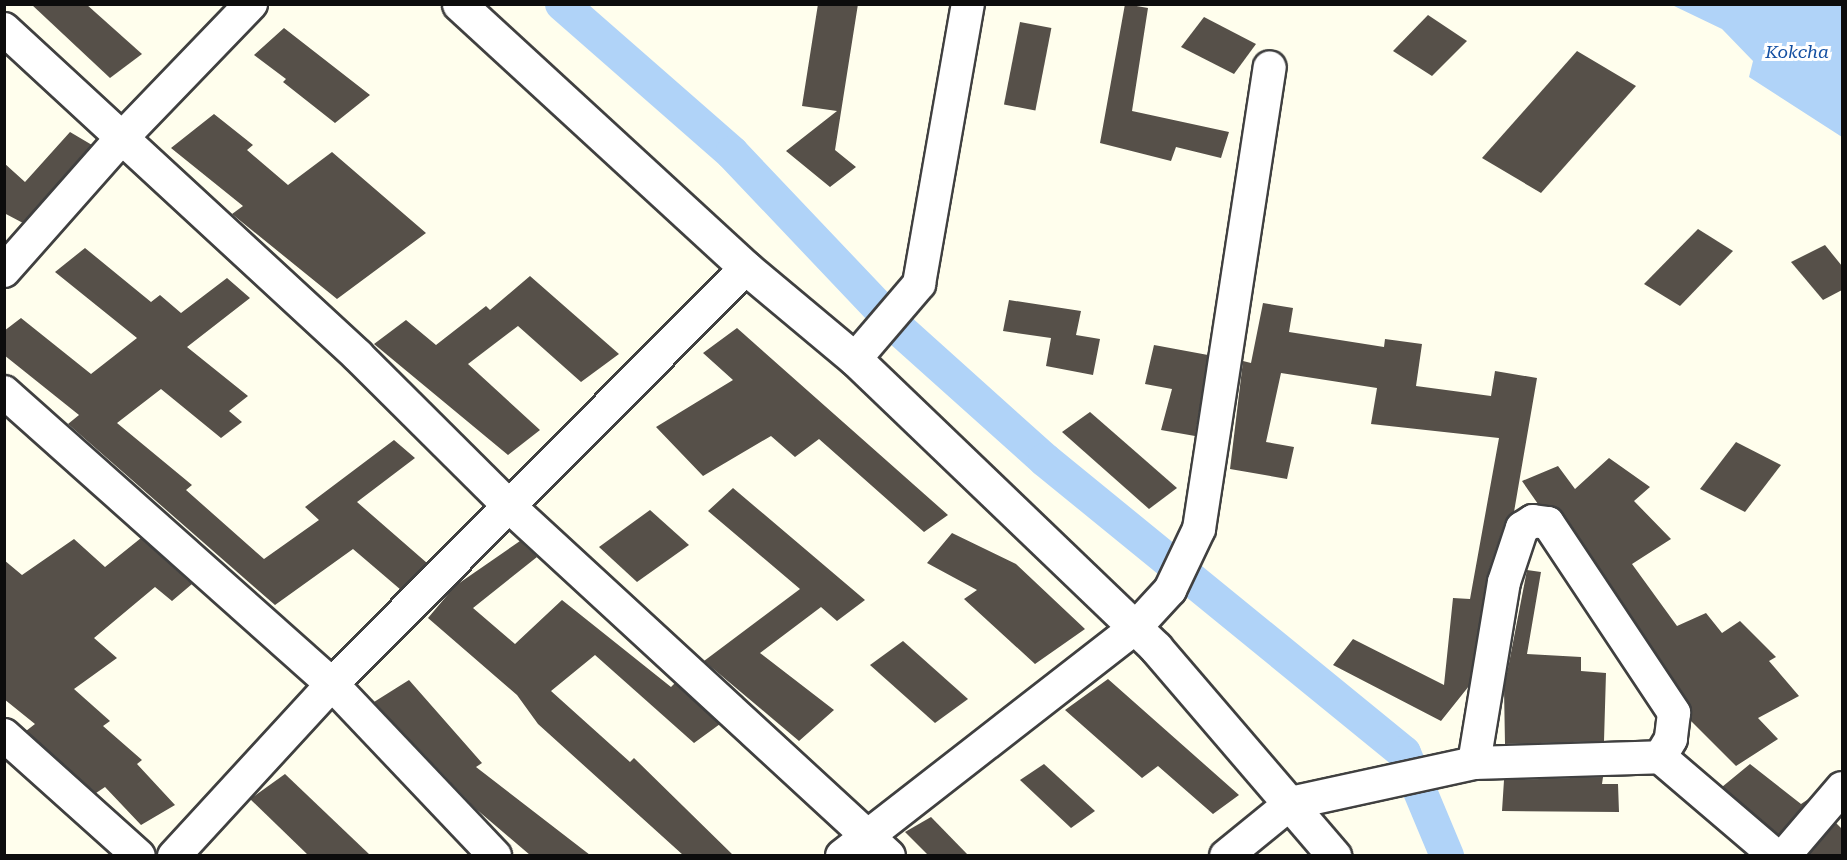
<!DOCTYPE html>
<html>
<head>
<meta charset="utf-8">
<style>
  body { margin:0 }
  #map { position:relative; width:1847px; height:860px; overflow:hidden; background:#fffeed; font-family:"Roboto Serif",serif }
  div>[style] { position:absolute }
  .water>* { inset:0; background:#b0d3f8 }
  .canal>* { height:34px; margin:-17px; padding:0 17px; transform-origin:17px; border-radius:17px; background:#b0d3f8 }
  .building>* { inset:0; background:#565049; transform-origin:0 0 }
  .roads { filter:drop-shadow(2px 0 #404040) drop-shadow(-2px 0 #404040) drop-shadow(0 2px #404040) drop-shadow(0 -2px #404040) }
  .minor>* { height:32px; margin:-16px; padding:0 16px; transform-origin:16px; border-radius:16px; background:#fff }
  .tertiary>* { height:33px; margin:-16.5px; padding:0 16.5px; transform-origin:16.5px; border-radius:16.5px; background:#fff }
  span { translate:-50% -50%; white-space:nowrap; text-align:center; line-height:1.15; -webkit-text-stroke:6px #fff; paint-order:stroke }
  .water-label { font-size:18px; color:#134fa2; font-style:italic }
  .frame { position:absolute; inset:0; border:6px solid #0d0d0d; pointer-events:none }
</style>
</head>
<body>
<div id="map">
  <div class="water">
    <div style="clip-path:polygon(1672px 5px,1842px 5px,1842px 137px,1749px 77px,1753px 61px,1722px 29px)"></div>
  </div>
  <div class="canal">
    <div style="left:562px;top:4px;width:226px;rotate:41.2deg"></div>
    <div style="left:732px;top:153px;width:243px;rotate:46.5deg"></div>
    <div style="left:899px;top:329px;width:196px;rotate:41.9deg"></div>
    <div style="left:1045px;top:460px;width:463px;rotate:39.2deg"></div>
    <div style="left:1404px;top:753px;width:112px;rotate:67.3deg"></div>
  </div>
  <div class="building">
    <div style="clip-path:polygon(31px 4px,86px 4px,142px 54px,110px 78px)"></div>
    <div style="clip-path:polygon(818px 4px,858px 4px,835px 150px,856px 167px,830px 187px,786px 151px,837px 111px,802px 106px)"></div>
    <div style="clip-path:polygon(1125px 4px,1148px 8px,1132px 111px,1229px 132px,1221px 158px,1176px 147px,1171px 161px,1100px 143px)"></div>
    <div style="clip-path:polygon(1428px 15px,1467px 41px,1432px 76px,1393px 51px)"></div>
    <div style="clip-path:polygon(1204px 17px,1256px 44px,1234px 74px,1181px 47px)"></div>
    <div style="left:1020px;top:22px;width:32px;height:84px;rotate:11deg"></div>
    <div style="clip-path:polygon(284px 28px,370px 95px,335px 123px,283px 82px,286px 79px,254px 55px)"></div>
    <div style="clip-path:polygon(1577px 51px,1636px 86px,1541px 193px,1482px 158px)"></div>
    <div style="clip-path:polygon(214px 114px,253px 145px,247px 150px,288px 185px,332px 152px,426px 233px,337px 299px,232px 214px,243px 206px,171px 148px)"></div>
    <div style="clip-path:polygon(70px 132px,92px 145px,23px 223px,4px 213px,4px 163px,25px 182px)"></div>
    <div style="clip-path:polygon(1698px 229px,1733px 251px,1680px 306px,1644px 284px)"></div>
    <div style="clip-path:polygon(1825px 245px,1842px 266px,1842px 290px,1823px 300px,1791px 262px)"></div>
    <div style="clip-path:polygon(85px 248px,151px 302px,160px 295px,181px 313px,227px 278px,250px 298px,187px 347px,248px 396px,229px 411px,242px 422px,221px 438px,161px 389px,117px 423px,192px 485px,186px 490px,264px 559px,319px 520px,305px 507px,394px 440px,415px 458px,357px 502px,427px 563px,401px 590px,353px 549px,275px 605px,68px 424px,79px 415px,4px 355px,4px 331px,21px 318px,91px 374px,137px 338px,55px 272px)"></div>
    <div style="clip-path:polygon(530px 276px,619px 354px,581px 382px,518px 326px,468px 364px,540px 430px,508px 455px,374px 344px,406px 320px,436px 345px,486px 306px,490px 310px)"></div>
    <div style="clip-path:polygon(1009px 300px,1081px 311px,1076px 335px,1100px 339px,1093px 375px,1046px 366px,1051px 338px,1003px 331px)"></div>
    <div style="clip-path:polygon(1263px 303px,1293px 308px,1289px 332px,1384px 347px,1385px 339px,1422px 344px,1416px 386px,1491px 396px,1495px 371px,1537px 378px,1514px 512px,1505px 522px,1487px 576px,1469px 686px,1441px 721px,1333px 665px,1353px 639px,1444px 685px,1453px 598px,1470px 599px,1499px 438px,1371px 424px,1377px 388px,1281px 373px,1266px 442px,1294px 447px,1287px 479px,1230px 469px,1243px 361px,1251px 363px)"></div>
    <div style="clip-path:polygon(737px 328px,948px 515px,924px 532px,819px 439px,795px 457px,771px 436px,703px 476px,656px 427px,733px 380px,703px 353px)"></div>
    <div style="clip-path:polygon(1154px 345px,1208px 355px,1195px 436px,1161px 430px,1172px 389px,1145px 384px)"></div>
    <div style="clip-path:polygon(1090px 412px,1145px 460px,1177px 488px,1149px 509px,1062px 432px)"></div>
    <div style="clip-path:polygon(1736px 442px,1781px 465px,1745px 512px,1700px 489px)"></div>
    <div style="clip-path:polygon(1609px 458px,1650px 487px,1634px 501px,1671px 539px,1632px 564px,1677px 626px,1706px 613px,1722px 633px,1740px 621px,1776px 657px,1769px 661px,1799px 696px,1758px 718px,1778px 739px,1736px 766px,1691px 721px,1689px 703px,1563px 513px,1538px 504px,1522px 481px,1558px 466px,1575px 489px)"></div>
    <div style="clip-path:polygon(733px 488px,865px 600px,837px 621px,821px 607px,760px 653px,834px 710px,799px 741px,704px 661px,800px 589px,708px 511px)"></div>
    <div style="clip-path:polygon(650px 510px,689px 545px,637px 582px,599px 547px)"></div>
    <div style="clip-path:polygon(952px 533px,1016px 564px,1085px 629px,1035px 664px,964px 599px,977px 590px,927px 563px)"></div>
    <div style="clip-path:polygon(141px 538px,192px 584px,172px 601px,155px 587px,94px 638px,117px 658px,74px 689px,110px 721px,103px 726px,142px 760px,137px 764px,175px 805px,141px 825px,105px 787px,96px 793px,26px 731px,35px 724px,4px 699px,4px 560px,22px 575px,74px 539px,105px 567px)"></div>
    <div style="clip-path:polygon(520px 541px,537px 557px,473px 608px,515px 644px,562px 600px,671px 687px,675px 683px,720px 724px,694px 743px,595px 655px,551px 691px,630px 762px,634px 758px,733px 855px,683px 855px,538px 724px,517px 695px,428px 618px,455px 586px)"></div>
    <div style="clip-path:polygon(1527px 570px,1541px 572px,1527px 654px,1581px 657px,1581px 671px,1606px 673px,1604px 741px,1505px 744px,1504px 689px)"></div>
    <div style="clip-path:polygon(903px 641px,968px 699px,935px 723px,870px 665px)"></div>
    <div style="clip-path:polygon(1108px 679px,1239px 795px,1213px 814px,1158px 766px,1142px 778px,1065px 710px)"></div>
    <div style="clip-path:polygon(409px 680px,482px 763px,476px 767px,590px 855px,530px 855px,476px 809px,374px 702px)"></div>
    <div style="clip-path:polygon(1044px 764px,1095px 811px,1071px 828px,1020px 780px)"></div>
    <div style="clip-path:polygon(1750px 764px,1801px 804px,1810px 798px,1779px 835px,1722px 787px)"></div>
    <div style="clip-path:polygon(285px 774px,370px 855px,308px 855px,250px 799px)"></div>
    <div style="clip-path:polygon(1603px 777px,1602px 784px,1618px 784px,1619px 812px,1502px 811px,1504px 780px)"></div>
    <div style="clip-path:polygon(931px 817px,968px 855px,928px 855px,905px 832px)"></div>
    <div style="clip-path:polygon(1836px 823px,1842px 829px,1842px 855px,1808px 855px)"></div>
  </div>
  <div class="roads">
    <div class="minor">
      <div style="left:4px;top:29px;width:482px;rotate:42.7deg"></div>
      <div style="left:358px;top:356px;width:214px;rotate:44.8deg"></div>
      <div style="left:510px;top:507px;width:515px;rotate:42.64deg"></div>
      <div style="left:4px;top:271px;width:175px;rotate:-48.5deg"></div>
      <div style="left:120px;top:140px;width:189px;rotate:-46.1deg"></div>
      <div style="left:855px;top:359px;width:99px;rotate:-49.5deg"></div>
      <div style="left:919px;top:284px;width:284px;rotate:-80.1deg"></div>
      <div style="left:4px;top:392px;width:439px;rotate:41.7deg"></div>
      <div style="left:332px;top:684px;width:237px;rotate:46.5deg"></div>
      <div style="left:4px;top:735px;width:181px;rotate:41.9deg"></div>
      <div style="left:1474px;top:763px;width:183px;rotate:-80.6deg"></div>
      <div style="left:1504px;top:582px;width:57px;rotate:-71.6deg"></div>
      <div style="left:1522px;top:528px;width:13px;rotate:-32deg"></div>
      <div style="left:1533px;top:521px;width:15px;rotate:8deg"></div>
      <div style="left:1548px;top:523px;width:228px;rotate:56.4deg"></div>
      <div style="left:1674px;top:713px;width:26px;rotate:97deg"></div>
      <div style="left:1671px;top:739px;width:21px;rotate:121deg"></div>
      <div style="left:174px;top:856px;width:234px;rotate:-47.4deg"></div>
      <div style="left:332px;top:684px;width:587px;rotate:-45.14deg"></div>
      <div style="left:842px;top:856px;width:371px;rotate:-37.9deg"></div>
      <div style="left:1135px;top:628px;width:52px;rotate:-47.4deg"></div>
      <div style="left:1170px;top:590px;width:68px;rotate:-64.6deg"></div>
      <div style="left:1199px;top:529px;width:467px;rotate:-81.3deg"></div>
      <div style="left:1226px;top:856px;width:84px;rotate:-39.2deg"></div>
      <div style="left:1291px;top:803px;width:187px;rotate:-12.3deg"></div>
      <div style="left:1474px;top:763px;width:186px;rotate:-1.8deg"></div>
      <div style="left:1660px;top:757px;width:153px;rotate:40.5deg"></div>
      <div style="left:1784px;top:856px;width:89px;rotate:-49.5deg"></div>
    </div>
    <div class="tertiary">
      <div style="left:459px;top:4px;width:390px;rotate:42.6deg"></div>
      <div style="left:746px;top:268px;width:142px;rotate:39.9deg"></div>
      <div style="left:855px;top:359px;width:417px;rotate:43.8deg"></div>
      <div style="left:1156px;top:648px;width:274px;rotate:49.4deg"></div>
    </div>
  </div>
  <div class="water-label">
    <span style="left:1797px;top:52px">Kokcha</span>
  </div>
  <div class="frame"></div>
</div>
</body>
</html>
